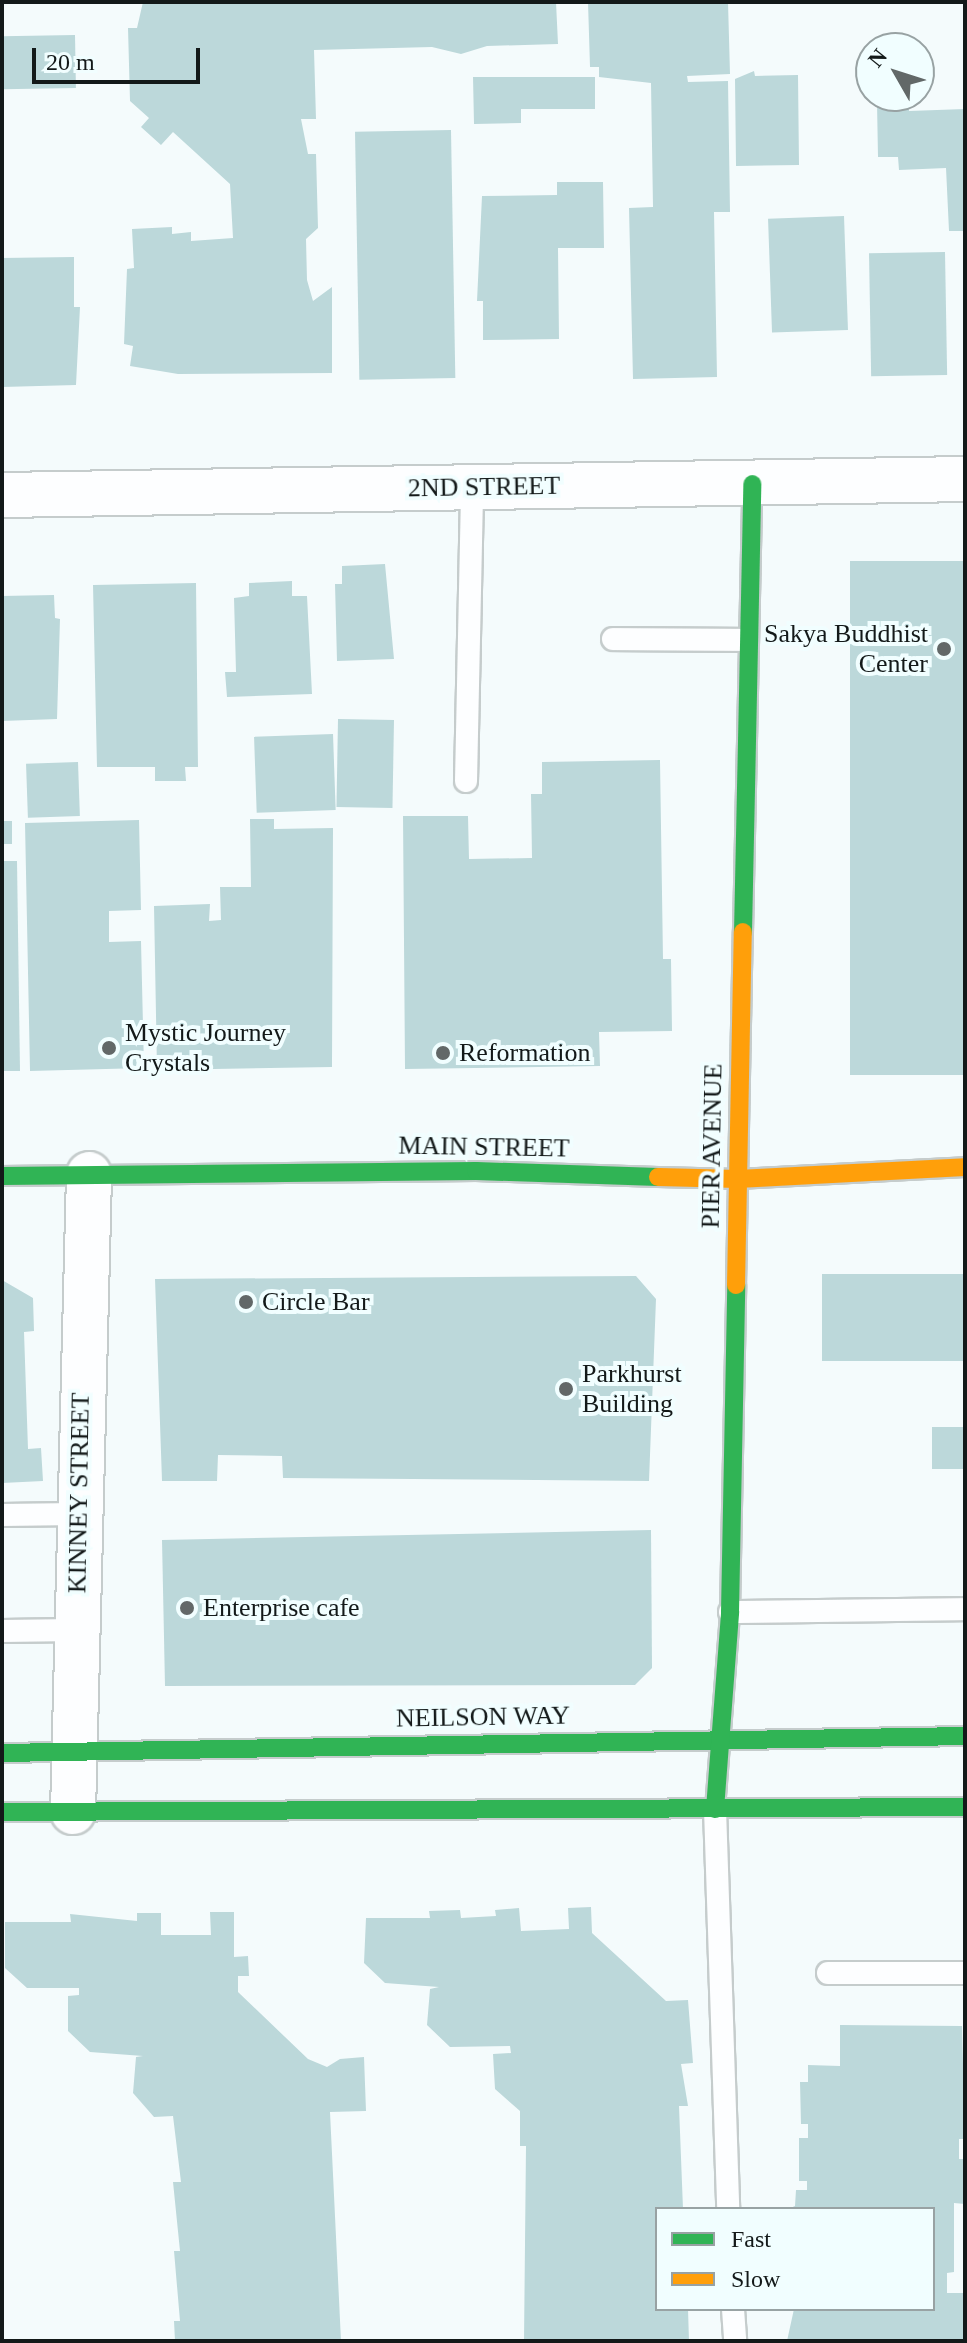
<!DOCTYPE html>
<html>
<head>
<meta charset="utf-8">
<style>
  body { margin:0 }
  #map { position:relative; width:967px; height:2343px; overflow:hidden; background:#f4fbfc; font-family:"Times New Roman",serif }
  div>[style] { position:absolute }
  .building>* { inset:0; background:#bcd8da; transform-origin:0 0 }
  .roads { filter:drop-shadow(2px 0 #c5cccc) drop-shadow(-2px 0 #c5cccc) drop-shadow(0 2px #c5cccc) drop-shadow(0 -2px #c5cccc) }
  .lane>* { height:22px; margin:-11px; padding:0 11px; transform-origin:11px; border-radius:11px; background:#fdfeff }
  .street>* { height:44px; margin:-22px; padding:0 22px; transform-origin:22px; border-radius:22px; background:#fdfeff }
  .fast>* { height:18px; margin:-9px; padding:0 9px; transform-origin:9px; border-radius:9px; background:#30b455 }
  .slow>* { height:18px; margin:-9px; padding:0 9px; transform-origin:9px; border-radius:9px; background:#ff9f0a }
  .dots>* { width:22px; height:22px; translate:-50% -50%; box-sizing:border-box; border:4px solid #f1feff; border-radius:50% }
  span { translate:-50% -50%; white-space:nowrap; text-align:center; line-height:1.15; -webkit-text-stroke:8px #f1feff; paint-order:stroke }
  .street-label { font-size:26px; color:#131919 }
  .poi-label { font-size:26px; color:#131919 }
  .right { translate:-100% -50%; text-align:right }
  .left { translate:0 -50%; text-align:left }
  .frame { position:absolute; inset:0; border:4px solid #131919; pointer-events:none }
  .legend { position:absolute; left:655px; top:2207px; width:280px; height:104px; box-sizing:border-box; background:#f1feff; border:2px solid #98a2a3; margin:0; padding:10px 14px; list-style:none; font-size:24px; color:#131919 }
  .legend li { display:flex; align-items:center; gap:16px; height:40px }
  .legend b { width:40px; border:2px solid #98a2a3 }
  .north { position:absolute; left:855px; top:32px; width:80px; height:80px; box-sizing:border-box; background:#f1feff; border:2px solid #98a2a3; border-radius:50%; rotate:309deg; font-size:22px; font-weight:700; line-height:32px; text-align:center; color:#131919 }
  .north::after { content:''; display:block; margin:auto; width:28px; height:36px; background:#626868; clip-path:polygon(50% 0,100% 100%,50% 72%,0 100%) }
  .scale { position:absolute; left:32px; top:48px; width:168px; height:36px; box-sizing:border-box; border:4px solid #131919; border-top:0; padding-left:10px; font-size:24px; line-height:28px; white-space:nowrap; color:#131919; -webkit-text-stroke:6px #f1feff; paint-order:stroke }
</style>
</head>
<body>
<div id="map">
  <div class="building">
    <div style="clip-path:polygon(143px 2px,556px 2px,558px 44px,487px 46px,461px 54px,432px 47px,314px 50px,316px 119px,301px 119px,308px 154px,316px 154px,318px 228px,306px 239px,307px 280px,313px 301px,332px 287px,332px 373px,178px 374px,130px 366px,133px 346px,124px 344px,127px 269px,134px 268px,132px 229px,172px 227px,172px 234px,191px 232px,191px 241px,233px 238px,230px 184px,173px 132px,161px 145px,141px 127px,149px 118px,130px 101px,128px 28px,137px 28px)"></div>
    <div style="clip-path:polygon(588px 2px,728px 2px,730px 74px,687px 76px,688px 82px,728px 81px,730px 212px,714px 212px,717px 377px,633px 379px,629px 208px,653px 207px,651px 83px,599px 77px,599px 67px,590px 67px)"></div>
    <div style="left:75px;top:35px;width:53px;height:73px;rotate:89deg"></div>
    <div style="clip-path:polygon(754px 71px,755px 76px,798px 75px,799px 165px,736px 166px,735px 79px)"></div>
    <div style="clip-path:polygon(473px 77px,595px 77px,595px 109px,521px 109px,521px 123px,474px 124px)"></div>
    <div style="clip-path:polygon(909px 102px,909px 111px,965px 109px,965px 231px,949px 231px,946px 168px,899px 170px,898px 157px,878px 157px,877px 103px)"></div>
    <div style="left:451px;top:130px;width:248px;height:96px;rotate:89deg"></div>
    <div style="clip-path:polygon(557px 182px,603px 182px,604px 248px,558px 248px,559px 339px,483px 340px,483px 301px,477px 301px,482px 196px,557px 195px)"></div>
    <div style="left:844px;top:216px;width:114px;height:76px;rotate:88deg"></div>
    <div style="left:945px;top:252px;width:123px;height:76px;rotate:89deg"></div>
    <div style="clip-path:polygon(74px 257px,74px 307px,80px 307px,76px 385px,2px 387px,2px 258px)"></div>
    <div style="left:965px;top:561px;width:514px;height:115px;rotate:90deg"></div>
    <div style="clip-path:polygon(385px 564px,394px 659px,337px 661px,335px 584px,342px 584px,342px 566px)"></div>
    <div style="clip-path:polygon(292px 581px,292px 596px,307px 596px,312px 694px,227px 697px,225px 672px,236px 672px,234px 598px,249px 596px,249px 583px)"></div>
    <div style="clip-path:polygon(196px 583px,198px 767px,185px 767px,186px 781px,155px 781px,155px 767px,97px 767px,93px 585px)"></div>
    <div style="clip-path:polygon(54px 595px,55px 618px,60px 619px,57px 719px,2px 721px,2px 596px)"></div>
    <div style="left:394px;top:720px;width:88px;height:56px;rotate:91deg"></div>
    <div style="left:333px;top:734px;width:76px;height:79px;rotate:88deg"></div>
    <div style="clip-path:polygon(660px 760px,663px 959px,671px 959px,672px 1031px,599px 1032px,600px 1066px,405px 1069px,403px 816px,468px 816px,469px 859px,532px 858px,531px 794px,542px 794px,542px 762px)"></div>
    <div style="left:78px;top:762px;width:54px;height:52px;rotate:88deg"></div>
    <div style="clip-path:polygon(250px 819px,274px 819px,274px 829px,333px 828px,332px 1067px,157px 1070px,154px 906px,210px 904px,209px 921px,221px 920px,220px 887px,251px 887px)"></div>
    <div style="clip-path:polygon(139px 820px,141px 910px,109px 911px,109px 942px,141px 941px,144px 1068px,30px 1071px,25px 823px)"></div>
    <div style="left:2px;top:821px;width:10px;height:23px"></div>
    <div style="clip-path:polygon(2px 861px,17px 861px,20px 1071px,2px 1071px)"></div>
    <div style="left:965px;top:1274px;width:87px;height:143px;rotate:90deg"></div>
    <div style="clip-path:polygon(636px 1276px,656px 1299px,649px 1481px,283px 1478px,282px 1456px,218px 1455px,217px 1481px,162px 1481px,155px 1279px)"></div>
    <div style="clip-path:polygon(2px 1280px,33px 1298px,34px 1331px,24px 1332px,28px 1449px,41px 1448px,43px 1481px,2px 1483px)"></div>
    <div style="left:965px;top:1427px;width:42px;height:33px;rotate:90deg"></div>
    <div style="clip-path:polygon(651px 1530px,652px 1668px,635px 1685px,165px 1686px,162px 1540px)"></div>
    <div style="clip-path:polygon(591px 1907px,592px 1933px,666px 2001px,688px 2000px,693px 2063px,681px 2064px,688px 2106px,679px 2106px,683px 2209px,657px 2209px,657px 2309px,688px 2309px,689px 2341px,524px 2341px,526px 2146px,520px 2146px,520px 2111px,495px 2089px,493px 2054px,511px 2053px,510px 2046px,450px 2047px,427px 2025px,430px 1989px,439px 1987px,385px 1983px,364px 1963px,366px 1918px,430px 1918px,429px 1911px,460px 1910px,461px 1918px,496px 1916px,495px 1910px,519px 1908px,521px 1931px,569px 1929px,568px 1908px)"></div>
    <div style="clip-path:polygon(210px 1912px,234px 1912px,234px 1957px,248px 1956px,249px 1976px,238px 1976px,238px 1992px,308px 2059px,327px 2067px,340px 2059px,364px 2057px,366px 2111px,330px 2112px,341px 2341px,175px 2341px,174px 2321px,180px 2321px,174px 2251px,180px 2251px,173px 2182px,181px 2182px,173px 2116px,154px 2117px,133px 2093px,136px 2057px,143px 2056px,90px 2052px,68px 2031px,68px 1996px,79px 1995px,79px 1988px,27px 1988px,5px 1968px,5px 1922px,71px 1922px,70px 1914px,137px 1921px,137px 1913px,161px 1913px,161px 1935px,211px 1935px)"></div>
    <div style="clip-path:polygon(840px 2025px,962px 2026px,965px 2139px,959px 2139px,959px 2159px,965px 2159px,965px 2204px,954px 2203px,954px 2272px,947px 2273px,947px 2293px,965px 2293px,965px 2341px,787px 2341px,794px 2309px,933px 2309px,933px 2209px,788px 2209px,795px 2206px,796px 2190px,807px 2190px,807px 2181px,799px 2181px,799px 2138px,808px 2138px,808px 2124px,801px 2124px,800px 2082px,808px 2082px,808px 2065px,840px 2066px)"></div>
  </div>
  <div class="roads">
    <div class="lane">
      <div style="left:613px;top:639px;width:133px;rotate:0.4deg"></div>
      <div style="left:466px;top:781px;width:294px;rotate:-88.8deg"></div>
      <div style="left:2px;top:1515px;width:75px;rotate:-0.8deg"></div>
      <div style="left:730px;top:1612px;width:235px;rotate:-0.7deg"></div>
      <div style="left:2px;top:1631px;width:74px;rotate:-0.8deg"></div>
      <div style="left:715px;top:1809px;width:400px;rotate:88.1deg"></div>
      <div style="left:828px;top:1973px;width:137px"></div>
      <div style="left:733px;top:2309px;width:32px;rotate:86deg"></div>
    </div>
    <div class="street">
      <div style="left:2px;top:495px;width:963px;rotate:-0.95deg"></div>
      <div style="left:73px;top:1812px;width:638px;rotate:-88.56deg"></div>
    </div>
    <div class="fast">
      <div style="left:743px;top:932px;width:448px;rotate:-88.8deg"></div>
      <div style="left:2px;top:1176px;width:474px;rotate:-0.6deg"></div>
      <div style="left:476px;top:1171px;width:182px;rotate:1.9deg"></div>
      <div style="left:2px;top:1753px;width:963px;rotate:-1.01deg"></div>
      <div style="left:715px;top:1809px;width:198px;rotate:-85.6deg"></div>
      <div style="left:730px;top:1612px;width:327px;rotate:-88.9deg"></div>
      <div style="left:2px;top:1812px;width:963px;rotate:-0.3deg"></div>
    </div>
    <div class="slow">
      <div style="left:658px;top:1177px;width:80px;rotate:1.4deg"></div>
      <div style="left:738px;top:1179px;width:227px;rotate:-3deg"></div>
      <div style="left:736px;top:1285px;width:353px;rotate:-88.9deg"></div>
    </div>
  </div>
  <div class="dots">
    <div style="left:944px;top:649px;background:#626868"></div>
    <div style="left:109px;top:1048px;background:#626868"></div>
    <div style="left:443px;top:1053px;background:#626868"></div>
    <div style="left:246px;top:1302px;background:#626868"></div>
    <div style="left:566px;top:1389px;background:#626868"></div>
    <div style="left:187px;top:1608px;background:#626868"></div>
  </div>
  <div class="street-label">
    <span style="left:484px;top:487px;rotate:-1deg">2ND STREET</span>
    <span style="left:712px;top:1146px;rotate:-89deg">PIER AVENUE</span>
    <span style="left:484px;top:1147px;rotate:1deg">MAIN STREET</span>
    <span style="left:79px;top:1493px;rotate:-89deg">KINNEY STREET</span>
    <span style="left:483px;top:1717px;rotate:-1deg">NEILSON WAY</span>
  </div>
  <div class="poi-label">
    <span class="right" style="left:928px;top:649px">Sakya Buddhist<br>Center</span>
    <span class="left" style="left:125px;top:1048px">Mystic Journey<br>Crystals</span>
    <span class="left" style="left:459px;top:1053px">Reformation</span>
    <span class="left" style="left:262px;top:1302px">Circle Bar</span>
    <span class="left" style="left:582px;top:1389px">Parkhurst<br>Building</span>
    <span class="left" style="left:203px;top:1608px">Enterprise cafe</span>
  </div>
  <div class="frame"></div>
  <ul class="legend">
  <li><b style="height:10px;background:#30b455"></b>Fast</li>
  <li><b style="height:10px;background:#ff9f0a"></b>Slow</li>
  </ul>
  <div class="north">N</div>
  <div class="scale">20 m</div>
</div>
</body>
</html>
